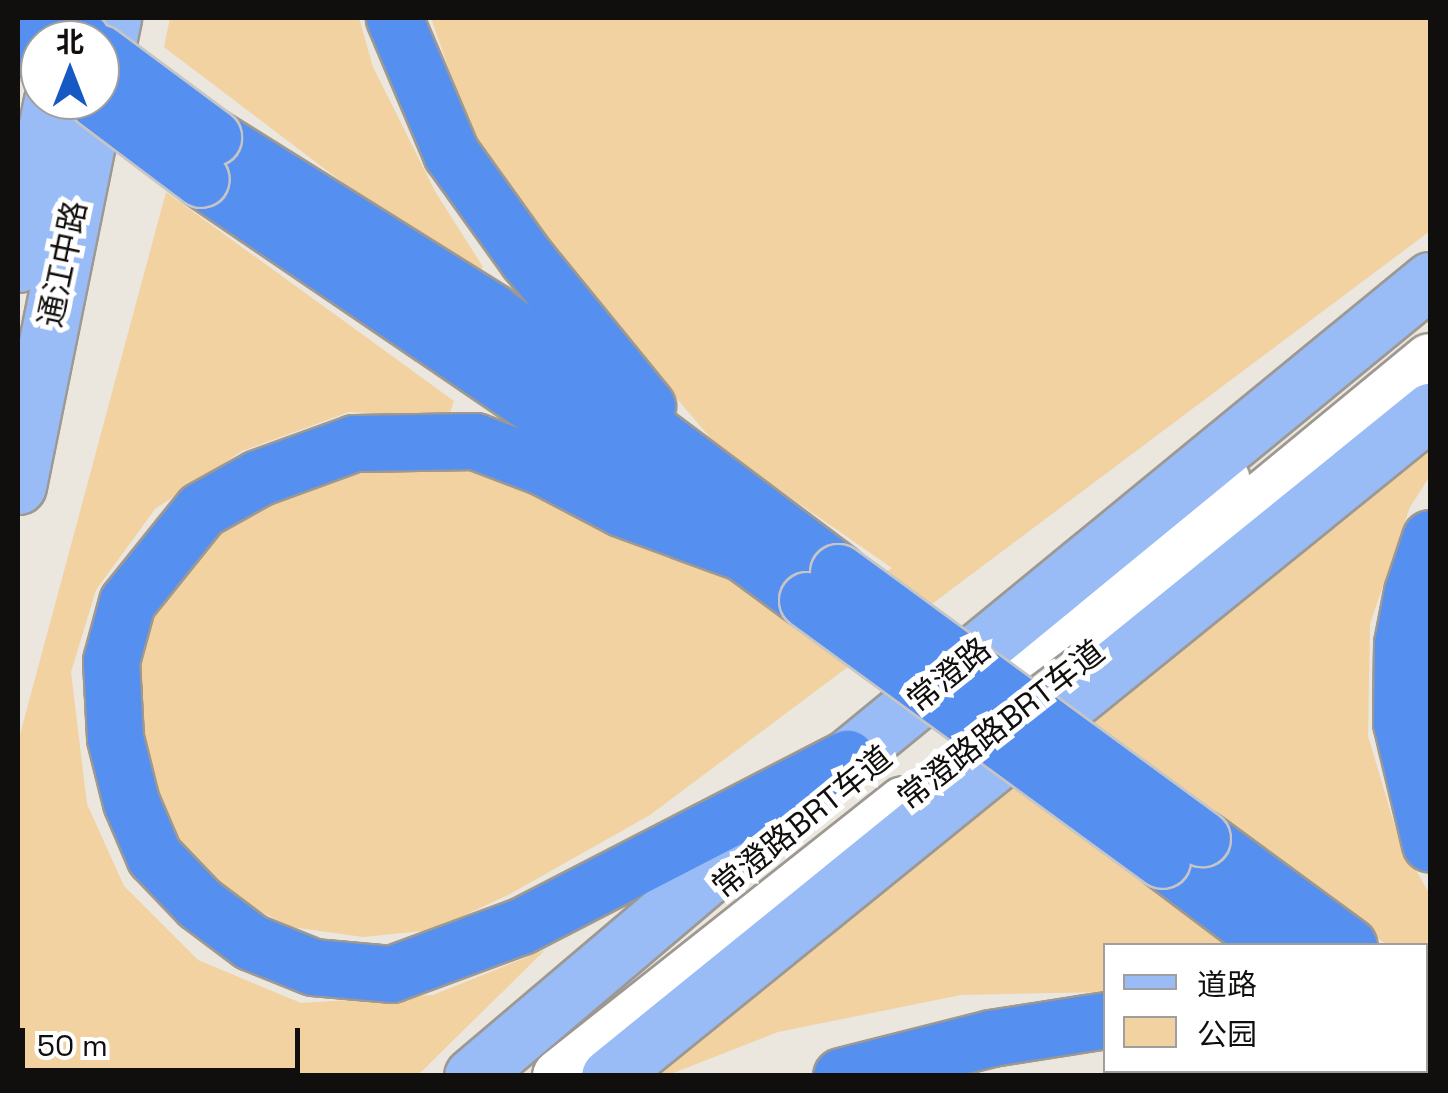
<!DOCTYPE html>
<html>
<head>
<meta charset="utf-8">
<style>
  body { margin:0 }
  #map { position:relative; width:1448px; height:1093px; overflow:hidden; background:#ebe6de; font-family:"Space Grotesk","Noto Sans SC",sans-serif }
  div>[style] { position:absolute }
  .green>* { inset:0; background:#f1d2a0 }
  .roads { filter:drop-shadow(2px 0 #9d9891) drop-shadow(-2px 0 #9d9891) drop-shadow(0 2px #9d9891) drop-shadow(0 -2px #9d9891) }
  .minor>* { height:52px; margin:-26px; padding:0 26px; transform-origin:26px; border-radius:26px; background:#fff }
  .major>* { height:55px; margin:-27.5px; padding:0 27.5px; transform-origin:27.5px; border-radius:27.5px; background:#99bcf6 }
  .highway>* { height:55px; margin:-27.5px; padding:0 27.5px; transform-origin:27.5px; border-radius:27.5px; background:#558ff0 }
  .bridges { filter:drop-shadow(2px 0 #c6c5c5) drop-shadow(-2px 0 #c6c5c5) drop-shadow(0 2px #c6c5c5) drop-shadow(0 -2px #c6c5c5) }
  .highway-bridge>* { height:55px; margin:-27.5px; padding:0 27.5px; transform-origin:27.5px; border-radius:27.5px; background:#558ff0 }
  span { translate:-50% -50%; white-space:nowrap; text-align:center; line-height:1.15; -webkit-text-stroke:10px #fff; paint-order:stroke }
  .street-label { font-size:32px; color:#110f0d }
  .frame { position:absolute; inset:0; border:20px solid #110f0d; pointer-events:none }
  .legend { position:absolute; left:1103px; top:943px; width:325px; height:130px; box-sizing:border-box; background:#fff; border:2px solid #a09f9e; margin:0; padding:12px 18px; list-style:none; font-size:30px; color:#110f0d }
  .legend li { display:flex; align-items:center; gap:20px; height:50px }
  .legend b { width:50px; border:2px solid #a09f9e }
  .north { position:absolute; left:20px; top:20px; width:100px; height:100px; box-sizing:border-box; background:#fff; border:2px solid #a09f9e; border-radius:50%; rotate:0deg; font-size:28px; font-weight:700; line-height:40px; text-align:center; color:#110f0d }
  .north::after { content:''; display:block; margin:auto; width:35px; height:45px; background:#1759c4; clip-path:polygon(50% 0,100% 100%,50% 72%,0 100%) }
  .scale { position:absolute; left:20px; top:1028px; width:280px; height:45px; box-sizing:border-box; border:5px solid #110f0d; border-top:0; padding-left:12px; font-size:30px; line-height:35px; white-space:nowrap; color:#110f0d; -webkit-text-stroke:8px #fff; paint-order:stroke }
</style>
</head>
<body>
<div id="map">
  <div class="green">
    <div style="clip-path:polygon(170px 18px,359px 18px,373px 67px,436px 193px,483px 267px,474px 282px,164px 47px)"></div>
    <div style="clip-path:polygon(431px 18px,1430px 18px,1430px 231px,650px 815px,510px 894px,433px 930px,363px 937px,291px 927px,226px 894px,172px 844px,143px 768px,135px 697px,143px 642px,168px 576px,221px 526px,299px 487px,377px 469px,473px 469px,560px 499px,733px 575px,803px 626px,892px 568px,719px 448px,567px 270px,470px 130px)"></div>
    <div style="clip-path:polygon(166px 192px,454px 401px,449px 416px,349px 412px,242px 451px,155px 509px,96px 590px,71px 672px,87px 804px,124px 886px,198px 960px,301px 1003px,433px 995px,545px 950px,418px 1075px,43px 1076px,18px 1064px,18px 742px)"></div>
    <div style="clip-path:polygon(1430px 431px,1430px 476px,1410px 507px,1370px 624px,1368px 736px,1399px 840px,1430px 895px,1430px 977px,1426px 974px,1426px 946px,1387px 945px,1075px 716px)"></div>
    <div style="clip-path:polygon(1005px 778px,1226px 945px,1106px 946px,1105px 992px,961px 995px,778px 1032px,668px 1075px,645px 1075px)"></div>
  </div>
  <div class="roads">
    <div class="minor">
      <div style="left:1097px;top:649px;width:177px;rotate:-43.2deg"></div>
      <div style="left:1226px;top:528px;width:264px;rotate:-39.5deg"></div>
      <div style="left:968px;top:690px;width:179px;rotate:-37.1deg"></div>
      <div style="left:1111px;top:582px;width:152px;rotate:-42.1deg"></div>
      <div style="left:559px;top:1076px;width:439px;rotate:-38.4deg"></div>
    </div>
    <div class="major">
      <div style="left:100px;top:82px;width:65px;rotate:-78.5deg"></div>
      <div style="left:18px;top:264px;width:167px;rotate:-78.3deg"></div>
      <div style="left:18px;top:486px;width:394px;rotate:-78.6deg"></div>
      <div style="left:472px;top:1076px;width:492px;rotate:-40.3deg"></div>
      <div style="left:847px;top:758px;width:754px;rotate:-39.35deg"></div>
      <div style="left:609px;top:1076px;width:1057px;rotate:-39.01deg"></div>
    </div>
    <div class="highway">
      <div style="left:394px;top:18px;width:147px;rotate:67.1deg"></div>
      <div style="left:451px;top:153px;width:130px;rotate:54.4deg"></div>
      <div style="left:527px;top:259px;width:190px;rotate:50.8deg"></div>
      <div style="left:213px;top:137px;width:328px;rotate:32deg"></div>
      <div style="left:491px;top:311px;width:434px;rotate:36.9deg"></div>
      <div style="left:201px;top:179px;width:537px;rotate:34.22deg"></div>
      <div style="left:645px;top:481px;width:201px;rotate:36.3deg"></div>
      <div style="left:1430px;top:538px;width:57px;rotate:108.4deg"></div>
      <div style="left:1412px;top:592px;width:53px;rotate:100.9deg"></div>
      <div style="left:1402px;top:644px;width:78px;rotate:90.7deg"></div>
      <div style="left:1401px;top:722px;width:125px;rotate:76.6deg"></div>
      <div style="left:743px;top:553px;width:130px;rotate:-159.8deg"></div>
      <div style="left:621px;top:508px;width:88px;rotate:-152.3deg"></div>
      <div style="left:543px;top:467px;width:73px;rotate:-159.1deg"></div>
      <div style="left:475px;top:441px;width:121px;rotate:179.1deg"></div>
      <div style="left:354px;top:443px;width:102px;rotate:160deg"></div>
      <div style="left:258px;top:478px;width:65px;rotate:150.7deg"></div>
      <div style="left:201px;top:510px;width:118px;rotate:128.8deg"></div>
      <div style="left:127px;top:602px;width:61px;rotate:105.2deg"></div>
      <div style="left:111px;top:661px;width:77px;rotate:87deg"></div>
      <div style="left:115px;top:738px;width:66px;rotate:76deg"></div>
      <div style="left:131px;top:802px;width:59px;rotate:66.9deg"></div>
      <div style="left:154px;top:856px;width:65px;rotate:46.2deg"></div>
      <div style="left:199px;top:903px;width:65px;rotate:36.9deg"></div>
      <div style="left:251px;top:942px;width:67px;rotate:22deg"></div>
      <div style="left:313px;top:967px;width:78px;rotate:5.1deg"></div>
      <div style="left:391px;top:974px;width:139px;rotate:-20.3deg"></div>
      <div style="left:521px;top:926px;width:367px;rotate:-27.3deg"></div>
      <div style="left:1202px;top:838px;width:182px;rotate:36.3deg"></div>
      <div style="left:1162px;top:860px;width:143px;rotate:37deg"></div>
      <div style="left:1426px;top:1001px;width:6px;rotate:45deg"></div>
      <div style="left:1426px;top:1058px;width:6px;rotate:45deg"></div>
      <div style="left:1345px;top:1070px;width:13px;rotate:29deg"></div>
      <div style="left:841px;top:1076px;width:155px;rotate:-14.2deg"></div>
      <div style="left:991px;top:1038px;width:116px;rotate:-8.9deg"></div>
    </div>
  </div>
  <div class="bridges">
    <div class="highway-bridge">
      <div style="left:52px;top:18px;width:37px;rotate:36deg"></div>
      <div style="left:18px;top:41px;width:28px;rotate:38deg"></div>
      <div style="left:100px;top:53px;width:141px;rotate:36.6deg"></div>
      <div style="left:96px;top:100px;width:131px;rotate:37deg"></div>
      <div style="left:838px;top:572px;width:451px;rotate:36.2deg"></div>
      <div style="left:807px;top:600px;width:440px;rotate:36.2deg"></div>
    </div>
  </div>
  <div class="street-label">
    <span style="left:63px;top:264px;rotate:-78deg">通江中路</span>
    <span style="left:949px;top:675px;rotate:-39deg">常澄路</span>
    <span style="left:1001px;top:725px;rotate:-38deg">常澄路路BRT车道</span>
    <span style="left:802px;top:822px;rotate:-39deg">常澄路BRT车道</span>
  </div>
  <div class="frame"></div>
  <ul class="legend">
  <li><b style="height:12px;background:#99bcf6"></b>道路</li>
  <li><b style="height:28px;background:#f1d2a0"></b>公园</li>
  </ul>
  <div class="north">北</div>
  <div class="scale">50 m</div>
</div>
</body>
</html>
